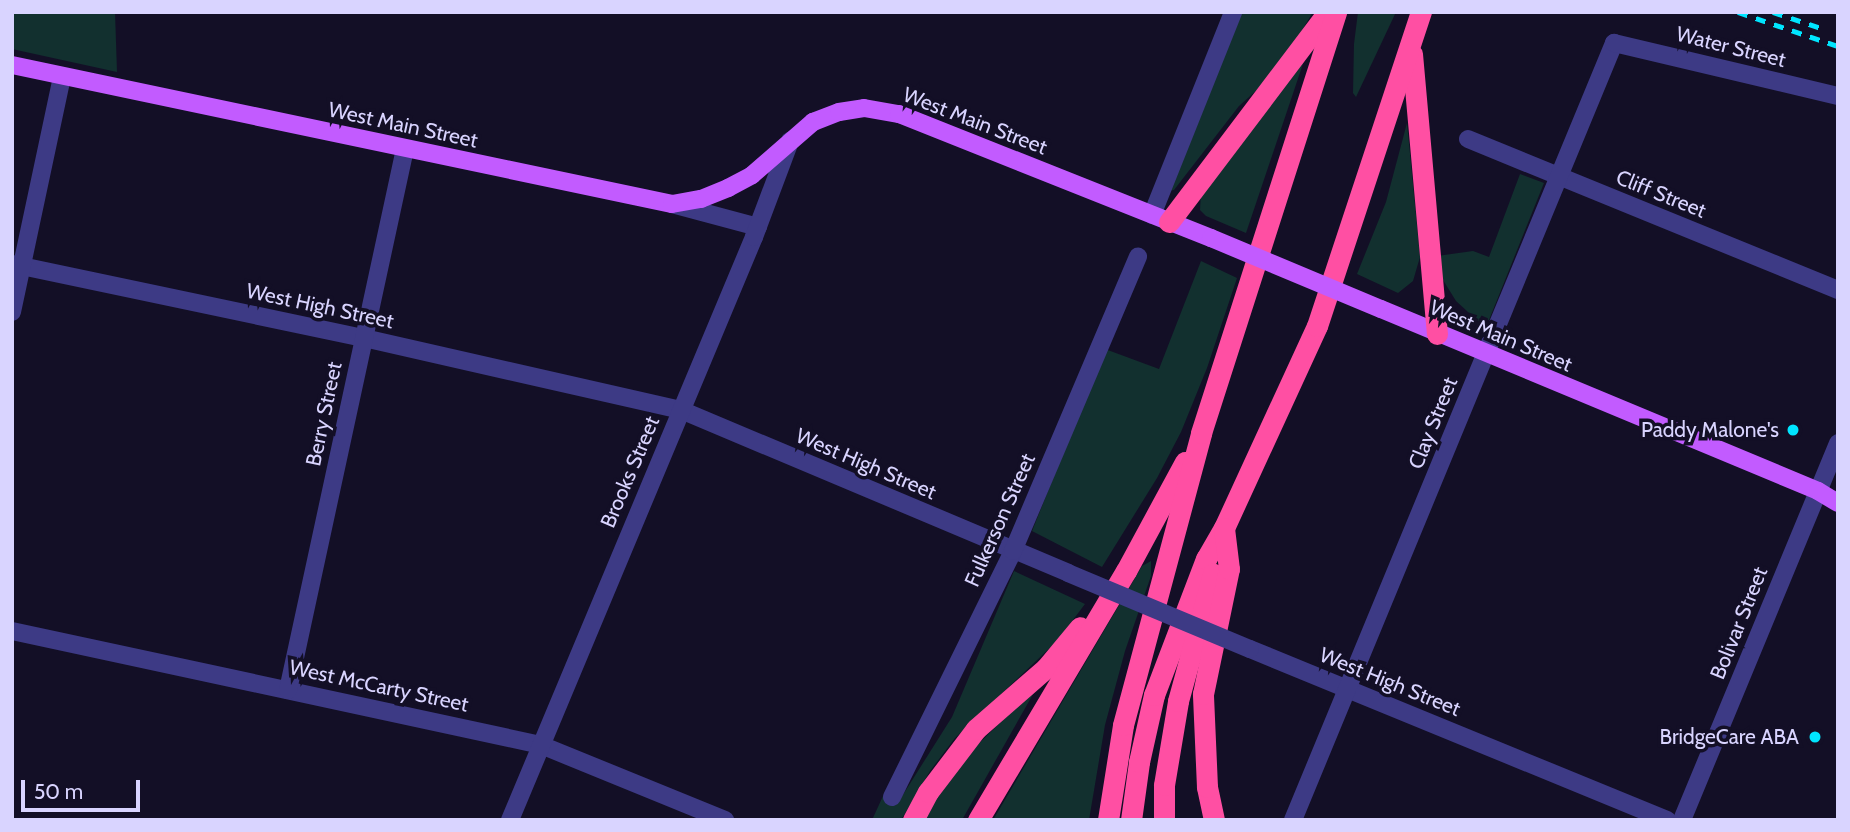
<!DOCTYPE html>
<html>
<head>
<meta charset="utf-8">
<style>
  body { margin:0 }
  #map { position:relative; width:1850px; height:832px; overflow:hidden; background:#130f26; font-family:Cabin,sans-serif }
  div>[style] { position:absolute }
  .green>* { inset:0; background:#12302f }
  .minor>* { height:18px; margin:-9px; padding:0 9px; transform-origin:9px; border-radius:9px; background:#3d3a85 }
  .major>* { height:18px; margin:-9px; padding:0 9px; transform-origin:9px; border-radius:9px; background:#c25bff }
  .highway>* { height:21px; margin:-10.5px; padding:0 10.5px; transform-origin:10.5px; border-radius:10.5px; background:#ff4fa3 }
  .rail>* { height:4.5px; margin-top:-2.25px; transform-origin:0; background:repeating-linear-gradient(90deg,#00e5ff 0 10px,transparent 0 19px) }
  .minor-bridge>* { height:18px; margin:-9px; padding:0 9px; transform-origin:9px; border-radius:9px; background:#3d3a85 }
  .major-bridge>* { height:18px; margin:-9px; padding:0 9px; transform-origin:9px; border-radius:9px; background:#c25bff }
  .dots>* { width:19px; height:19px; translate:-50% -50%; box-sizing:border-box; border:4px solid #130f26; border-radius:50% }
  span { translate:-50% -50%; white-space:nowrap; text-align:center; line-height:1.15; -webkit-text-stroke:7px #130f26; paint-order:stroke }
  .street-label { font-size:21px; color:#d9d4ff }
  .poi-label { font-size:21px; color:#d9d4ff }
  .right { translate:-100% -50%; text-align:right }
  .frame { position:absolute; inset:0; border:14px solid #d9d4ff; pointer-events:none }
  .scale { position:absolute; left:21px; top:780px; width:119px; height:32px; box-sizing:border-box; border:4px solid #d9d4ff; border-top:0; padding-left:9px; font-size:21px; line-height:24px; white-space:nowrap; color:#d9d4ff; -webkit-text-stroke:5px #130f26; paint-order:stroke }
</style>
</head>
<body>
<div id="map">
  <div class="green">
    <div style="clip-path:polygon(12px 12px,115px 12px,117px 72px,12px 49px)"></div>
    <div style="clip-path:polygon(1235px 12px,1313px 12px,1293px 45px,1259px 88px,1239px 106px,1174px 190px,1168px 191px)"></div>
    <div style="clip-path:polygon(1358px 12px,1396px 12px,1356px 97px,1353px 93px,1354px 44px)"></div>
    <div style="clip-path:polygon(1310px 43px,1246px 233px,1206px 216px,1200px 210px,1201px 191px)"></div>
    <div style="clip-path:polygon(1407px 123px,1420px 257px,1413px 281px,1398px 293px,1357px 274px,1386px 202px)"></div>
    <div style="clip-path:polygon(1520px 174px,1544px 183px,1489px 320px,1480px 323px,1456px 301px,1443px 280px,1437px 256px,1473px 251px,1489px 257px)"></div>
    <div style="clip-path:polygon(1201px 261px,1237px 278px,1207px 368px,1181px 432px,1157px 478px,1102px 567px,1032px 531px,1105px 349px,1159px 369px)"></div>
    <div style="clip-path:polygon(1151px 561px,1151px 576px,1125px 651px,1105px 725px,1089px 820px,993px 820px,1142px 566px)"></div>
    <div style="clip-path:polygon(1014px 571px,1085px 604px,1057px 641px,955px 738px,930px 771px,901px 820px,872px 820px,883px 796px,899px 801px,952px 717px)"></div>
    <div style="clip-path:polygon(1037px 687px,962px 820px,922px 820px,946px 781px,973px 749px)"></div>
  </div>
  <div class="minor">
    <div style="left:1468px;top:139px;width:400px;rotate:22.2deg"></div>
    <div style="left:672px;top:204px;width:89px;rotate:15deg"></div>
    <div style="left:1152px;top:215px;width:219px;rotate:-68.2deg"></div>
    <div style="left:12px;top:264px;width:360px;rotate:11.9deg"></div>
    <div style="left:364px;top:338px;width:325px;rotate:12.8deg"></div>
    <div style="left:681px;top:410px;width:420px;rotate:22.8deg"></div>
    <div style="left:12px;top:312px;width:241px;rotate:-78deg"></div>
    <div style="left:12px;top:631px;width:541px;rotate:12.16deg"></div>
    <div style="left:541px;top:745px;width:199px;rotate:22.2deg"></div>
    <div style="left:1250px;top:649px;width:451px;rotate:22.3deg"></div>
    <div style="left:288px;top:690px;width:554px;rotate:-77.8deg"></div>
    <div style="left:892px;top:797px;width:274px;rotate:-63.8deg"></div>
    <div style="left:1013px;top:551px;width:320px;rotate:-67deg"></div>
    <div style="left:510px;top:820px;width:632px;rotate:-67.29deg"></div>
    <div style="left:754px;top:237px;width:103px;rotate:-69.4deg"></div>
    <div style="left:1293px;top:820px;width:841px;rotate:-67.55deg"></div>
    <div style="left:1614px;top:43px;width:230px;rotate:13.3deg"></div>
    <div style="left:1682px;top:820px;width:408px;rotate:-67.5deg"></div>
  </div>
  <div class="major">
    <div style="left:12px;top:65px;width:674px;rotate:11.89deg"></div>
    <div style="left:672px;top:204px;width:29px;rotate:-10deg"></div>
    <div style="left:701px;top:199px;width:29px;rotate:-22deg"></div>
    <div style="left:728px;top:188px;width:27px;rotate:-28deg"></div>
    <div style="left:752px;top:175px;width:81px;rotate:-41deg"></div>
    <div style="left:813px;top:122px;width:28px;rotate:-21deg"></div>
    <div style="left:839px;top:112px;width:25px;rotate:-9deg"></div>
    <div style="left:864px;top:108px;width:36px;rotate:10deg"></div>
    <div style="left:899px;top:114px;width:336px;rotate:21.7deg"></div>
    <div style="left:1381px;top:309px;width:473px;rotate:22.6deg"></div>
    <div style="left:1818px;top:491px;width:23px;rotate:31deg"></div>
  </div>
  <div class="highway">
    <div style="left:1412px;top:54px;width:281px;rotate:84.9deg"></div>
    <div style="left:1169px;top:222px;width:263px;rotate:-52.9deg"></div>
    <div style="left:913px;top:820px;width:32px;rotate:-62deg"></div>
    <div style="left:928px;top:792px;width:79px;rotate:-52.7deg"></div>
    <div style="left:976px;top:729px;width:93px;rotate:-41.1deg"></div>
    <div style="left:1046px;top:668px;width:53px;rotate:-50.3deg"></div>
    <div style="left:978px;top:820px;width:290px;rotate:-59.3deg"></div>
    <div style="left:1126px;top:571px;width:124px;rotate:-61.6deg"></div>
    <div style="left:1108px;top:820px;width:96px;rotate:-81deg"></div>
    <div style="left:1123px;top:725px;width:302px;rotate:-75deg"></div>
    <div style="left:1201px;top:433px;width:442px;rotate:-72.2deg"></div>
    <div style="left:1131px;top:820px;width:59px;rotate:-82.1deg"></div>
    <div style="left:1139px;top:762px;width:69px;rotate:-77.4deg"></div>
    <div style="left:1154px;top:695px;width:146px;rotate:-69.1deg"></div>
    <div style="left:1206px;top:559px;width:36px;rotate:-60deg"></div>
    <div style="left:1224px;top:528px;width:222px;rotate:-65.3deg"></div>
    <div style="left:1317px;top:326px;width:331px;rotate:-71.7deg"></div>
    <div style="left:1164px;top:820px;width:35px;rotate:-90deg"></div>
    <div style="left:1164px;top:785px;width:85px;rotate:-80.5deg"></div>
    <div style="left:1178px;top:701px;width:132px;rotate:-74.6deg"></div>
    <div style="left:1214px;top:820px;width:34px;rotate:-102deg"></div>
    <div style="left:1207px;top:787px;width:93px;rotate:-92.5deg"></div>
    <div style="left:1203px;top:694px;width:128px;rotate:-78.3deg"></div>
    <div style="left:1229px;top:569px;width:41px;rotate:-97deg"></div>
  </div>
  <div class="rail">
    <div style="left:1738px;top:12px;width:106px;rotate:18.8deg"></div>
    <div style="left:1773px;top:12px;width:51px;rotate:18.4deg"></div>
  </div>
  <div class="minor-bridge">
    <div style="left:1068px;top:573px;width:197px;rotate:22.7deg"></div>
  </div>
  <div class="major-bridge">
    <div style="left:1211px;top:238px;width:184px;rotate:22.7deg"></div>
  </div>
  <div class="dots">
    <div style="left:1793px;top:430px;background:#00e5ff"></div>
    <div style="left:1815px;top:737px;background:#00e5ff"></div>
  </div>
  <div class="street-label">
    <span style="left:1731px;top:47px;rotate:14deg">Water Street</span>
    <span style="left:975px;top:121px;rotate:21deg">West Main Street</span>
    <span style="left:403px;top:125px;rotate:12deg">West Main Street</span>
    <span style="left:1661px;top:194px;rotate:22deg">Cliff Street</span>
    <span style="left:320px;top:306px;rotate:12deg">West High Street</span>
    <span style="left:1501px;top:336px;rotate:23deg">West Main Street</span>
    <span style="left:324px;top:414px;rotate:-78deg">Berry Street</span>
    <span style="left:1433px;top:423px;rotate:-68deg">Clay Street</span>
    <span style="left:866px;top:464px;rotate:23deg">West High Street</span>
    <span style="left:630px;top:472px;rotate:-67deg">Brooks Street</span>
    <span style="left:1000px;top:520px;rotate:-66deg">Fulkerson Street</span>
    <span style="left:1739px;top:623px;rotate:-68deg">Bolivar Street</span>
    <span style="left:1390px;top:682px;rotate:22deg">West High Street</span>
    <span style="left:379px;top:686px;rotate:12deg">West McCarty Street</span>
  </div>
  <div class="poi-label">
    <span class="right" style="left:1779px;top:430px">Paddy Malone's</span>
    <span class="right" style="left:1799px;top:737px">BridgeCare ABA</span>
  </div>
  <div class="frame"></div>
  <div class="scale">50 m</div>
</div>
</body>
</html>
